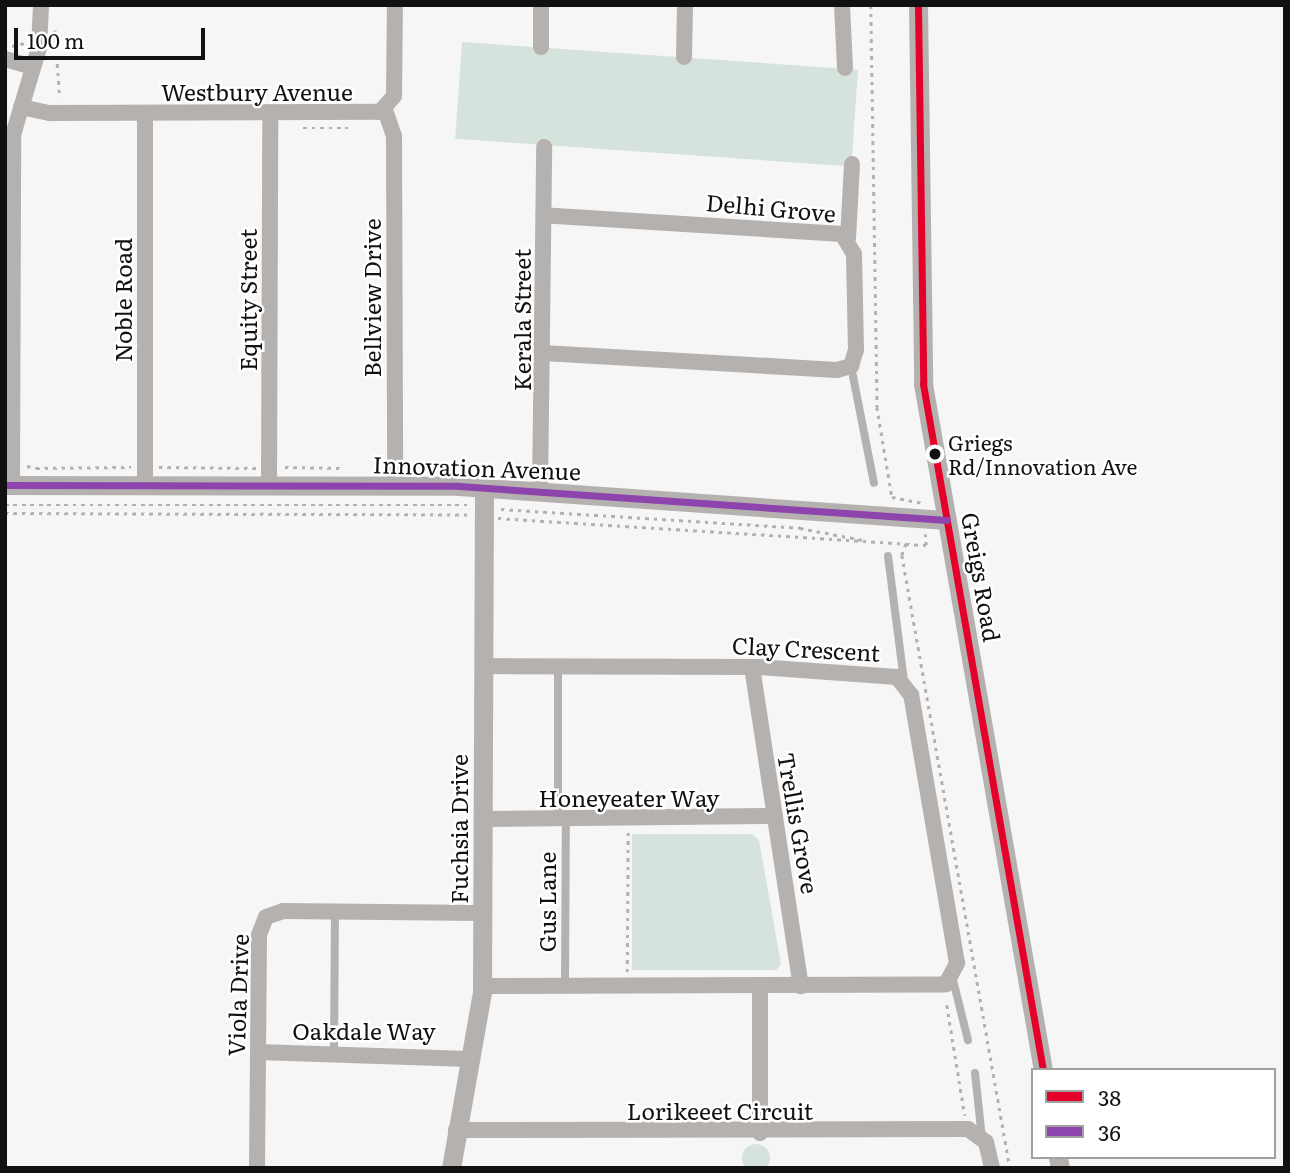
<!DOCTYPE html>
<html>
<head>
<meta charset="utf-8">
<style>
  body { margin:0 }
  #map { position:relative; width:1290px; height:1173px; overflow:hidden; background:#f6f6f6; font-family:Literata,serif }
  div>[style] { position:absolute }
  .green>* { inset:0; background:#d6e3dc; transform-origin:0 0 }
  .round { border-radius:50% }
  .path>* { height:2.5px; margin-top:-1.25px; transform-origin:0; background:repeating-linear-gradient(90deg,#b3b1b0 0 3.5px,transparent 0 8.5px) }
  .service>* { height:8px; margin:-4px; padding:0 4px; transform-origin:4px; border-radius:4px; background:#b5b1af }
  .minor>* { height:16px; margin:-8px; padding:0 8px; transform-origin:8px; border-radius:8px; background:#b5b1af }
  .tertiary>* { height:19px; margin:-9.5px; padding:0 9.5px; transform-origin:9.5px; border-radius:9.5px; background:#b5b1af }
  .bus-1>* { height:7px; margin:-3.5px; padding:0 3.5px; transform-origin:3.5px; border-radius:3.5px; background:#e4002b }
  .bus-2>* { height:7px; margin:-3.5px; padding:0 3.5px; transform-origin:3.5px; border-radius:3.5px; background:#8e44ad }
  .dots>* { width:19px; height:19px; translate:-50% -50%; box-sizing:border-box; border:4px solid #fff; border-radius:50% }
  span { translate:-50% -50%; white-space:nowrap; text-align:center; line-height:1.15; -webkit-text-stroke:5px #fff; paint-order:stroke }
  .bus-label { font-size:21px; color:#111112 }
  .left { translate:0 -50%; text-align:left }
  .street-label { font-size:23px; color:#111112 }
  .frame { position:absolute; inset:0; border:7px solid #111112; pointer-events:none }
  .legend { position:absolute; left:1031px; top:1068px; width:245px; height:91px; box-sizing:border-box; background:#fff; border:2px solid #a0a0a0; margin:0; padding:9px 12px; list-style:none; font-size:21px; color:#111112 }
  .legend li { display:flex; align-items:center; gap:14px; height:35px }
  .legend b { width:35px; border:2px solid #a0a0a0 }
  .scale { position:absolute; left:14px; top:28px; width:191px; height:32px; box-sizing:border-box; border:4px solid #111112; border-top:0; padding-left:9px; font-size:21px; line-height:24px; white-space:nowrap; color:#111112; -webkit-text-stroke:5px #fff; paint-order:stroke }
</style>
</head>
<body>
<div id="map">
  <div class="green">
    <div style="left:462px;top:42px;width:397px;height:97px;rotate:4deg"></div>
    <div style="clip-path:polygon(632px 834px,752px 834px,759px 840px,781px 964px,776px 970px,632px 970px)"></div>
    <div class="round" style="left:742px;top:1144px;width:28px;height:28px"></div>
  </div>
  <div class="path">
    <div style="left:871px;top:5px;width:402px;rotate:89.1deg"></div>
    <div style="left:877px;top:407px;width:91px;rotate:80.5deg"></div>
    <div style="left:892px;top:497px;width:32px;rotate:11deg"></div>
    <div style="left:55px;top:30px;width:68px;rotate:85.8deg"></div>
    <div style="left:12px;top:46px;width:13px;rotate:-13deg"></div>
    <div style="left:303px;top:128px;width:45px"></div>
    <div style="left:27px;top:466px;width:9px;rotate:13deg"></div>
    <div style="left:159px;top:467px;width:98px;rotate:0.6deg"></div>
    <div style="left:285px;top:467px;width:55px;rotate:1deg"></div>
    <div style="left:36px;top:468px;width:95px;rotate:-0.6deg"></div>
    <div style="left:5px;top:505px;width:462px"></div>
    <div style="left:501px;top:509px;width:300px;rotate:3.6deg"></div>
    <div style="left:800px;top:528px;width:64px;rotate:10.8deg"></div>
    <div style="left:5px;top:513px;width:462px;rotate:0.2deg"></div>
    <div style="left:498px;top:518px;width:409px;rotate:3.6deg"></div>
    <div style="left:906px;top:544px;width:12px;rotate:110deg"></div>
    <div style="left:902px;top:555px;width:622px;rotate:80.01deg"></div>
    <div style="left:906px;top:544px;width:20px;rotate:3deg"></div>
    <div style="left:926px;top:545px;width:11px;rotate:-95deg"></div>
    <div style="left:627px;top:972px;width:140px;rotate:-89.6deg"></div>
    <div style="left:947px;top:1005px;width:112px;rotate:80.8deg"></div>
  </div>
  <div class="service">
    <div style="left:851px;top:366px;width:119px;rotate:78.9deg"></div>
    <div style="left:888px;top:556px;width:126px;rotate:82.7deg"></div>
    <div style="left:558px;top:819px;width:153px;rotate:-90deg"></div>
    <div style="left:953px;top:980px;width:62px;rotate:76deg"></div>
    <div style="left:565px;top:986px;width:167px;rotate:-89.7deg"></div>
    <div style="left:334px;top:1053px;width:142px;rotate:-89.6deg"></div>
    <div style="left:975px;top:1073px;width:65px;rotate:83.9deg"></div>
  </div>
  <div class="minor">
    <div style="left:842px;top:5px;width:63px;rotate:87.3deg"></div>
    <div style="left:541px;top:47px;width:42px;rotate:-90deg"></div>
    <div style="left:684px;top:57px;width:52px;rotate:-88.9deg"></div>
    <div style="left:5px;top:59px;width:29px;rotate:16deg"></div>
    <div style="left:21px;top:107px;width:30px;rotate:12deg"></div>
    <div style="left:50px;top:113px;width:330px;rotate:-0.2deg"></div>
    <div style="left:380px;top:112px;width:21px;rotate:-49deg"></div>
    <div style="left:394px;top:96px;width:91px;rotate:-89.4deg"></div>
    <div style="left:385px;top:110px;width:28px;rotate:71deg"></div>
    <div style="left:394px;top:136px;width:351px;rotate:89.8deg"></div>
    <div style="left:848px;top:238px;width:74px;rotate:-86.9deg"></div>
    <div style="left:543px;top:353px;width:294px;rotate:3.3deg"></div>
    <div style="left:837px;top:370px;width:15px;rotate:-16deg"></div>
    <div style="left:851px;top:366px;width:17px;rotate:-73deg"></div>
    <div style="left:856px;top:350px;width:96px;rotate:-91.2deg"></div>
    <div style="left:854px;top:254px;width:23px;rotate:-121deg"></div>
    <div style="left:842px;top:234px;width:299px;rotate:-176.4deg"></div>
    <div style="left:12px;top:485px;width:350px;rotate:-89.8deg"></div>
    <div style="left:13px;top:135px;width:91px;rotate:-73.4deg"></div>
    <div style="left:39px;top:48px;width:43px;rotate:-87.3deg"></div>
    <div style="left:145px;top:486px;width:372px;rotate:-90deg"></div>
    <div style="left:269px;top:486px;width:372px;rotate:-89.8deg"></div>
    <div style="left:540px;top:492px;width:345px;rotate:-89.3deg"></div>
    <div style="left:752px;top:667px;width:323px;rotate:81.3deg"></div>
    <div style="left:483px;top:819px;width:292px;rotate:-0.6deg"></div>
    <div style="left:482px;top:986px;width:464px;rotate:-0.2deg"></div>
    <div style="left:946px;top:984px;width:24px;rotate:-62deg"></div>
    <div style="left:957px;top:963px;width:272px;rotate:-99.7deg"></div>
    <div style="left:911px;top:695px;width:23px;rotate:-128deg"></div>
    <div style="left:897px;top:677px;width:139px;rotate:-175.9deg"></div>
    <div style="left:758px;top:667px;width:275px;rotate:-179.8deg"></div>
    <div style="left:258px;top:1052px;width:211px;rotate:1.9deg"></div>
    <div style="left:456px;top:1130px;width:512px;rotate:-0.11deg"></div>
    <div style="left:968px;top:1129px;width:22px;rotate:36deg"></div>
    <div style="left:986px;top:1142px;width:27px;rotate:77deg"></div>
    <div style="left:760px;top:1133px;width:147px;rotate:-90deg"></div>
    <div style="left:257px;top:1168px;width:233px;rotate:-89.5deg"></div>
    <div style="left:259px;top:935px;width:19px;rotate:-69deg"></div>
    <div style="left:266px;top:917px;width:18px;rotate:-19deg"></div>
    <div style="left:283px;top:911px;width:199px;rotate:0.6deg"></div>
  </div>
  <div class="tertiary">
    <div style="left:918px;top:5px;width:379px;rotate:89.2deg"></div>
    <div style="left:923px;top:384px;width:696px;rotate:80.08deg"></div>
    <div style="left:5px;top:485px;width:454px;rotate:0.1deg"></div>
    <div style="left:459px;top:486px;width:489px;rotate:4deg"></div>
    <div style="left:1058px;top:1157px;width:11px;rotate:80deg"></div>
    <div style="left:451px;top:1168px;width:179px;rotate:-80deg"></div>
    <div style="left:482px;top:992px;width:503px;rotate:-89.77deg"></div>
  </div>
  <div class="bus-1">
    <div style="left:918px;top:5px;width:379px;rotate:89.2deg"></div>
    <div style="left:923px;top:384px;width:696px;rotate:80.08deg"></div>
  </div>
  <div class="bus-2">
    <div style="left:5px;top:485px;width:454px;rotate:0.1deg"></div>
    <div style="left:459px;top:486px;width:489px;rotate:4deg"></div>
  </div>
  <div class="dots">
    <div style="left:935px;top:454px;background:#111112"></div>
  </div>
  <div class="bus-label">
    <span class="left" style="left:948px;top:454px">Griegs<br>Rd/Innovation Ave</span>
  </div>
  <div class="street-label">
    <span style="left:257px;top:91px">Westbury Avenue</span>
    <span style="left:771px;top:207px;rotate:5deg">Delhi Grove</span>
    <span style="left:371px;top:298px;rotate:-90deg">Bellview Drive</span>
    <span style="left:122px;top:300px;rotate:-90deg">Noble Road</span>
    <span style="left:247px;top:300px;rotate:-90deg">Equity Street</span>
    <span style="left:521px;top:320px;rotate:-90deg">Kerala Street</span>
    <span style="left:477px;top:467px;rotate:2deg">Innovation Avenue</span>
    <span style="left:982px;top:577px;rotate:80deg">Greigs Road</span>
    <span style="left:806px;top:648px;rotate:3deg">Clay Crescent</span>
    <span style="left:629px;top:797px">Honeyeater Way</span>
    <span style="left:799px;top:823px;rotate:80deg">Trellis Grove</span>
    <span style="left:458px;top:829px;rotate:-90deg">Fuchsia Drive</span>
    <span style="left:546px;top:902px;rotate:-90deg">Gus Lane</span>
    <span style="left:237px;top:995px;rotate:-88deg">Viola Drive</span>
    <span style="left:364px;top:1030px">Oakdale Way</span>
    <span style="left:720px;top:1110px">Lorikeeet Circuit</span>
  </div>
  <div class="frame"></div>
  <ul class="legend">
  <li><b style="height:9px;background:#e4002b"></b>38</li>
  <li><b style="height:9px;background:#8e44ad"></b>36</li>
  </ul>
  <div class="scale">100 m</div>
</div>
</body>
</html>
